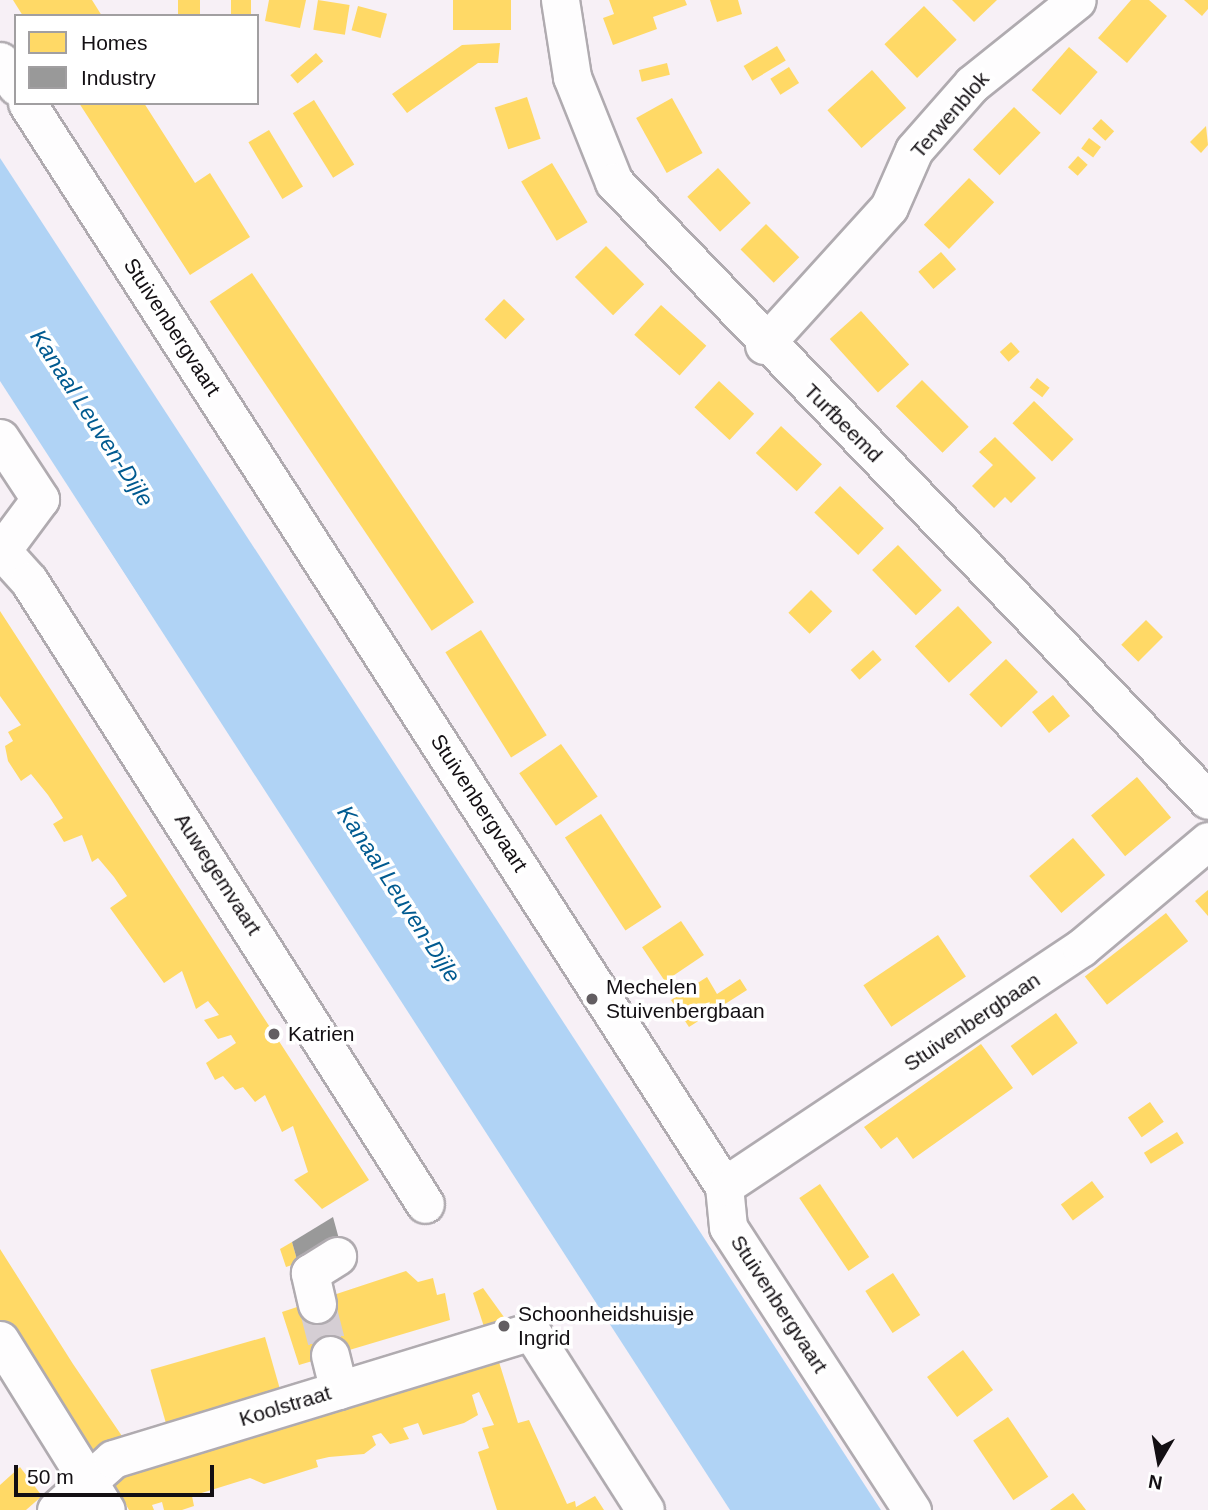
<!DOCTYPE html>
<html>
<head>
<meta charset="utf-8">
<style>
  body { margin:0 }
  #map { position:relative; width:1208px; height:1510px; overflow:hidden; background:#f7f0f6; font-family:Arial,sans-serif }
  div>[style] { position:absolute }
  .water>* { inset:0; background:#b0d3f5 }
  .pier>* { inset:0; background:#f7f0f6 }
  .homes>* { inset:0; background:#ffd966; transform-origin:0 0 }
  .industry>* { inset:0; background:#999 }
  .minor-tunnel>* { height:37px; margin-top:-18.5px; transform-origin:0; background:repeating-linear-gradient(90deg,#d5ced4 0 37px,transparent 0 55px) }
  .roads { filter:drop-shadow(2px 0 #b0abb0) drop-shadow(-2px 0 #b0abb0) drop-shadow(0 2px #b0abb0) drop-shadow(0 -2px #b0abb0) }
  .minor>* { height:37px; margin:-18.5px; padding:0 18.5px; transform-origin:18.5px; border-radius:18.5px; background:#fefdfe }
  .dots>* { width:19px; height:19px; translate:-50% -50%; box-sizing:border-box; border:4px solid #fff; border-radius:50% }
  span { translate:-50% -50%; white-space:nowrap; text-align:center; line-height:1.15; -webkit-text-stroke:7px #fff; paint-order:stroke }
  .street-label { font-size:21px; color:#130f13 }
  .poi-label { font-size:21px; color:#130f13 }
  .left { translate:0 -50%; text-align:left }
  .water-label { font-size:23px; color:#005a90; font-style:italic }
  .legend { position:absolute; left:14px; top:14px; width:245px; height:91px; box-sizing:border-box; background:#fff; border:2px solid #a19fa1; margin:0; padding:9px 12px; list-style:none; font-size:21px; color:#130f13 }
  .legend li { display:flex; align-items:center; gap:14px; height:35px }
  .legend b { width:35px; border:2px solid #a19fa1 }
  .north { position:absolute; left:1124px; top:1426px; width:70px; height:70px; -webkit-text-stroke:5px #fff; paint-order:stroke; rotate:190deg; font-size:19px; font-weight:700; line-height:28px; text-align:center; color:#130f13 }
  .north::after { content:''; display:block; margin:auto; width:24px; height:32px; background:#130f13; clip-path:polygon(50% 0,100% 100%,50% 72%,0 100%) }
  .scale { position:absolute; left:14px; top:1465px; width:200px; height:32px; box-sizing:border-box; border:4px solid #130f13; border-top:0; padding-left:9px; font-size:21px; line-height:24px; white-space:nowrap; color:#130f13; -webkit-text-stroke:5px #fff; paint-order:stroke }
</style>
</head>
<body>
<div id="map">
  <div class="water">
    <div style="clip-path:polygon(0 158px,723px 1267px,881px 1510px,730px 1510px,0 381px)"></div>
  </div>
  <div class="pier">
    <div style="clip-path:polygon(92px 524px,147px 609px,144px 610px)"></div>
  </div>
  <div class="homes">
    <div style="clip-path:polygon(13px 0,92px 0,102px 16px,23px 16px)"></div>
    <div style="left:178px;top:0;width:22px;height:16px"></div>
    <div style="left:231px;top:0;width:20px;height:16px"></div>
    <div style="clip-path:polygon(269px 0,306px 0,300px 28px,265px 21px)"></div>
    <div style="left:318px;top:0;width:32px;height:30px;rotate:9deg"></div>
    <div style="left:453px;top:0;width:58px;height:30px"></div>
    <div style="clip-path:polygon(609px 0,685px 0,687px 5px,653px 17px,657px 29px,613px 45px,603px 18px,614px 14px)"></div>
    <div style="clip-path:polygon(710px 0,738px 0,742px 14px,717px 22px)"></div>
    <div style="clip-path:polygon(952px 0,997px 0,974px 22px)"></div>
    <div style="clip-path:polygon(1131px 0,1149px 0,1167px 16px,1127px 63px,1098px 38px)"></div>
    <div style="clip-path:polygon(1184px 0,1208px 0,1208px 9px,1202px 16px)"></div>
    <div style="left:358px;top:6px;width:30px;height:25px;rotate:15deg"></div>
    <div style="left:924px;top:6px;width:47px;height:55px;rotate:46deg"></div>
    <div style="clip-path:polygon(500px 43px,498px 63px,478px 63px,407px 113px,392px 94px,462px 45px)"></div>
    <div style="left:777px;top:46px;width:17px;height:39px;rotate:59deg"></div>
    <div style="left:1069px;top:47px;width:38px;height:57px;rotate:41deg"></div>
    <div style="left:316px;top:53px;width:11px;height:34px;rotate:49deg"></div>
    <div style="left:667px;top:63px;width:12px;height:29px;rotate:76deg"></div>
    <div style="left:789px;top:67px;width:19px;height:22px;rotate:58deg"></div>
    <div style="left:872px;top:70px;width:51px;height:60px;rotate:48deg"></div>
    <div style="left:527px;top:97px;width:44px;height:34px;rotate:72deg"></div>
    <div style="left:672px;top:98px;width:63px;height:41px;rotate:61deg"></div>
    <div style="left:314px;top:100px;width:76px;height:25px;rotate:58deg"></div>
    <div style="clip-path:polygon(79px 103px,144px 103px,195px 183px,210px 173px,250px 237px,190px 275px)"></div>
    <div style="left:1014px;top:107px;width:37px;height:59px;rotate:44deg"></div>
    <div style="left:1101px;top:119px;width:18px;height:13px;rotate:43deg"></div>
    <div style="clip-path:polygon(1206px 126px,1208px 145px,1201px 153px,1190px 142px)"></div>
    <div style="left:269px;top:130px;width:66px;height:24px;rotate:59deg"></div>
    <div style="left:1089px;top:138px;width:15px;height:13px;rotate:37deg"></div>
    <div style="left:1078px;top:156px;width:13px;height:15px;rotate:42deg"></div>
    <div style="left:552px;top:163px;width:69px;height:36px;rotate:59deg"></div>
    <div style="left:718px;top:168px;width:48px;height:42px;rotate:47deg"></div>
    <div style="left:969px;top:178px;width:35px;height:65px;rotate:44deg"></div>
    <div style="left:766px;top:224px;width:47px;height:36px;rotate:45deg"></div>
    <div style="left:606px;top:246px;width:54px;height:44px;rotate:45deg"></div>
    <div style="left:941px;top:252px;width:23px;height:30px;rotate:49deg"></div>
    <div style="left:252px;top:273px;width:397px;height:51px;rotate:56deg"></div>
    <div style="left:504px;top:299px;width:29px;height:28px;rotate:44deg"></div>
    <div style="left:661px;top:305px;width:61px;height:40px;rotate:42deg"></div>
    <div style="left:861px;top:311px;width:72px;height:42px;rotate:48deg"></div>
    <div style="left:1011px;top:342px;width:13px;height:15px;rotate:48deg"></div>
    <div style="left:1037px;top:378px;width:16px;height:12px;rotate:38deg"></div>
    <div style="left:922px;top:380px;width:66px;height:37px;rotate:45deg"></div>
    <div style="left:719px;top:381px;width:48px;height:36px;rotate:43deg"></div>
    <div style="left:1034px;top:401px;width:55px;height:31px;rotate:44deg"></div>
    <div style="left:781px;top:426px;width:56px;height:37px;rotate:43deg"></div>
    <div style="clip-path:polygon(995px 437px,1036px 478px,1011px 503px,1005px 497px,994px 508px,972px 486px,993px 465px,979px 452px)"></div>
    <div style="left:840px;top:486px;width:61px;height:37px;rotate:44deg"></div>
    <div style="left:898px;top:545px;width:63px;height:36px;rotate:46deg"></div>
    <div style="left:811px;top:590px;width:30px;height:32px;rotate:45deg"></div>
    <div style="left:958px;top:606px;width:50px;height:59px;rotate:47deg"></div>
    <div style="clip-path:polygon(0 611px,369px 1180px,322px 1209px,294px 1180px,308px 1172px,293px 1126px,282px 1132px,265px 1095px,255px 1102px,243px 1087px,235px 1090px,223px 1076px,215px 1080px,206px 1063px,236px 1043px,231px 1035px,218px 1039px,204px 1020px,219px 1015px,208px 1001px,196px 1009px,182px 971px,164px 983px,110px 908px,127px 896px,114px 877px,98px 858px,92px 862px,82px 835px,64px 842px,53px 824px,63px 818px,48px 795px,31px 774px,21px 781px,8px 761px,5px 746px,13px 741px,8px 732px,21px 725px,0 696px)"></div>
    <div style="left:1146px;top:620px;width:24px;height:35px;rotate:45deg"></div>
    <div style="left:481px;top:630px;width:124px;height:42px;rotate:58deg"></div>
    <div style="left:873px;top:650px;width:13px;height:30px;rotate:48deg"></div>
    <div style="left:1006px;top:659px;width:46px;height:51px;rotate:46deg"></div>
    <div style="left:1053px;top:695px;width:27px;height:27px;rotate:51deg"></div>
    <div style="left:561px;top:744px;width:64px;height:51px;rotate:55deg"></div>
    <div style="left:1137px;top:777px;width:53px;height:60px;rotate:50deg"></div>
    <div style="left:601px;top:814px;width:111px;height:43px;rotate:57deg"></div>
    <div style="left:1073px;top:838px;width:49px;height:58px;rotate:49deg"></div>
    <div style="clip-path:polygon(1208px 890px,1208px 916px,1195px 901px)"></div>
    <div style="left:1166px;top:913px;width:36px;height:103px;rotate:52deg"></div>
    <div style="left:681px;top:921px;width:41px;height:47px;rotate:56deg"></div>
    <div style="left:938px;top:935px;width:50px;height:90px;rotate:56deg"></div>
    <div style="clip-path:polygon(707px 977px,717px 994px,740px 979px,747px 990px,689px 1027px,671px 1000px)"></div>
    <div style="left:1056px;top:1013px;width:37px;height:56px;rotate:54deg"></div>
    <div style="clip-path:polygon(981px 1044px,1013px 1088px,913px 1159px,897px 1137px,881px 1149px,864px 1127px)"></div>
    <div style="left:1150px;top:1102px;width:24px;height:27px;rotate:55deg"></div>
    <div style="left:1177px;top:1132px;width:13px;height:39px;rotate:58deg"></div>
    <div style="left:1092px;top:1181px;width:20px;height:39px;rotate:53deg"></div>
    <div style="left:820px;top:1184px;width:88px;height:25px;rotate:56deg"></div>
    <div style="clip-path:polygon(292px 1242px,298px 1263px,286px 1267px,280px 1249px)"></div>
    <div style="clip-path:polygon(0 1249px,73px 1364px,124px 1439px,89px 1451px,0 1321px)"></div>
    <div style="clip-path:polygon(406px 1271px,418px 1282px,433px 1278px,437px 1295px,445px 1293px,450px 1320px,299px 1365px,282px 1312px)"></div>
    <div style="left:893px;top:1273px;width:50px;height:33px;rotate:57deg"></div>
    <div style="clip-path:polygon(483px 1288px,509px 1324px,486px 1333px,473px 1293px)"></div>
    <div style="left:265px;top:1337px;width:58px;height:119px;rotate:74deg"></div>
    <div style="left:963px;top:1350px;width:50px;height:45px;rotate:53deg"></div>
    <div style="clip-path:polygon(499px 1362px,518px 1423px,529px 1420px,567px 1504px,575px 1501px,576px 1507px,595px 1496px,604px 1510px,497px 1510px,478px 1452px,489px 1448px,482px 1428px,494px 1425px,479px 1392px,472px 1395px,478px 1415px,464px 1423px,423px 1435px,418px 1423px,403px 1428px,409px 1439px,390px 1444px,381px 1433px,372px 1436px,376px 1445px,364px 1454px,329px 1457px,316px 1460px,318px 1467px,264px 1484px,250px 1478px,192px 1496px,194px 1506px,182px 1510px,164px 1510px,162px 1502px,152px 1505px,154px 1510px,129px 1510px,115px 1485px,119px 1476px)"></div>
    <div style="left:1008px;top:1417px;width:72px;height:42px;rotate:56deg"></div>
    <div style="clip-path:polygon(20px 1467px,42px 1496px,26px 1510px,0 1510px,0 1485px)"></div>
    <div style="clip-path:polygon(1073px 1493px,1086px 1510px,1050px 1510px)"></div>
  </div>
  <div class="industry">
    <div style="clip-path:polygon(333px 1217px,339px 1239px,298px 1263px,292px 1242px)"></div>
  </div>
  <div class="minor-tunnel">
    <div style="left:317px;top:1304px;width:53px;rotate:75.7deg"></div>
  </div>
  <div class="roads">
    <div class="minor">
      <div style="left:560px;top:0;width:78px;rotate:81.1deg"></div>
      <div style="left:572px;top:77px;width:113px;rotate:68.2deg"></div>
      <div style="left:614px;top:182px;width:857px;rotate:46.13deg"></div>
      <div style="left:0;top:61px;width:30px;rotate:57deg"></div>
      <div style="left:27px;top:103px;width:1288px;rotate:57.24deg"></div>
      <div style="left:724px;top:1186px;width:41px;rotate:84.4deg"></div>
      <div style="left:728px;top:1227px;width:338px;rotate:57deg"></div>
      <div style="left:764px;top:345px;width:186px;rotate:-47.8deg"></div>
      <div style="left:889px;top:207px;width:62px;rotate:-66.3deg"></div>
      <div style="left:914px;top:150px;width:88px;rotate:-48.7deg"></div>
      <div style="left:972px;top:84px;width:134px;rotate:-38.7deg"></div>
      <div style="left:0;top:438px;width:73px;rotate:56.7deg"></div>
      <div style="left:40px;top:499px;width:67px;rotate:126.5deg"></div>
      <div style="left:2px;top:551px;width:40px;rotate:48deg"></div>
      <div style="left:29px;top:581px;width:738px;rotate:57.56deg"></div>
      <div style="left:724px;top:1186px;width:429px;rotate:-33.7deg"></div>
      <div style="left:1081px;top:948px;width:166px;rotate:-40.1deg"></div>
      <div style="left:317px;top:1304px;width:32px;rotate:-103deg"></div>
      <div style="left:310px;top:1273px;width:32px;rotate:-32deg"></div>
      <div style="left:0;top:1340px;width:200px;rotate:58.1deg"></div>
      <div style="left:330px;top:1355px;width:36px;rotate:76deg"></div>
      <div style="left:56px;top:1510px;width:76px;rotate:-41.8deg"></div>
      <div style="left:113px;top:1459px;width:437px;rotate:-17deg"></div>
      <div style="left:531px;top:1331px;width:212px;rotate:57.5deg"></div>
    </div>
  </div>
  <div class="dots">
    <div style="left:592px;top:999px;background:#635e62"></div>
    <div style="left:274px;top:1034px;background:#635e62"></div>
    <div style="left:504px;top:1326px;background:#635e62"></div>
  </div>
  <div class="street-label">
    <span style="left:950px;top:115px;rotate:-49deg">Terwenblok</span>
    <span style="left:172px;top:327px;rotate:57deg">Stuivenbergvaart</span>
    <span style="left:843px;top:423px;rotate:45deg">Turfbeemd</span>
    <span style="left:479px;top:803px;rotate:57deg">Stuivenbergvaart</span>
    <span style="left:218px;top:874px;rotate:57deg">Auwegemvaart</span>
    <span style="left:972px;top:1022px;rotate:-34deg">Stuivenbergbaan</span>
    <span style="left:779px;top:1304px;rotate:57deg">Stuivenbergvaart</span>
    <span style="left:285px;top:1406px;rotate:-17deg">Koolstraat</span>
  </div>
  <div class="poi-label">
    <span class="left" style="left:606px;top:999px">Mechelen<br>Stuivenbergbaan</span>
    <span class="left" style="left:288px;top:1034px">Katrien</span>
    <span class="left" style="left:518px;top:1326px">Schoonheidshuisje<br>Ingrid</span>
  </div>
  <div class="water-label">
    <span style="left:92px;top:418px;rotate:57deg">Kanaal Leuven-Dijle</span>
    <span style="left:399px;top:894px;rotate:57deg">Kanaal Leuven-Dijle</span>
  </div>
  <ul class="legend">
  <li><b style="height:19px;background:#ffd966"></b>Homes</li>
  <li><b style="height:19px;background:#999"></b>Industry</li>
  </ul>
  <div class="north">N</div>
  <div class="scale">50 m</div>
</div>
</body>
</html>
